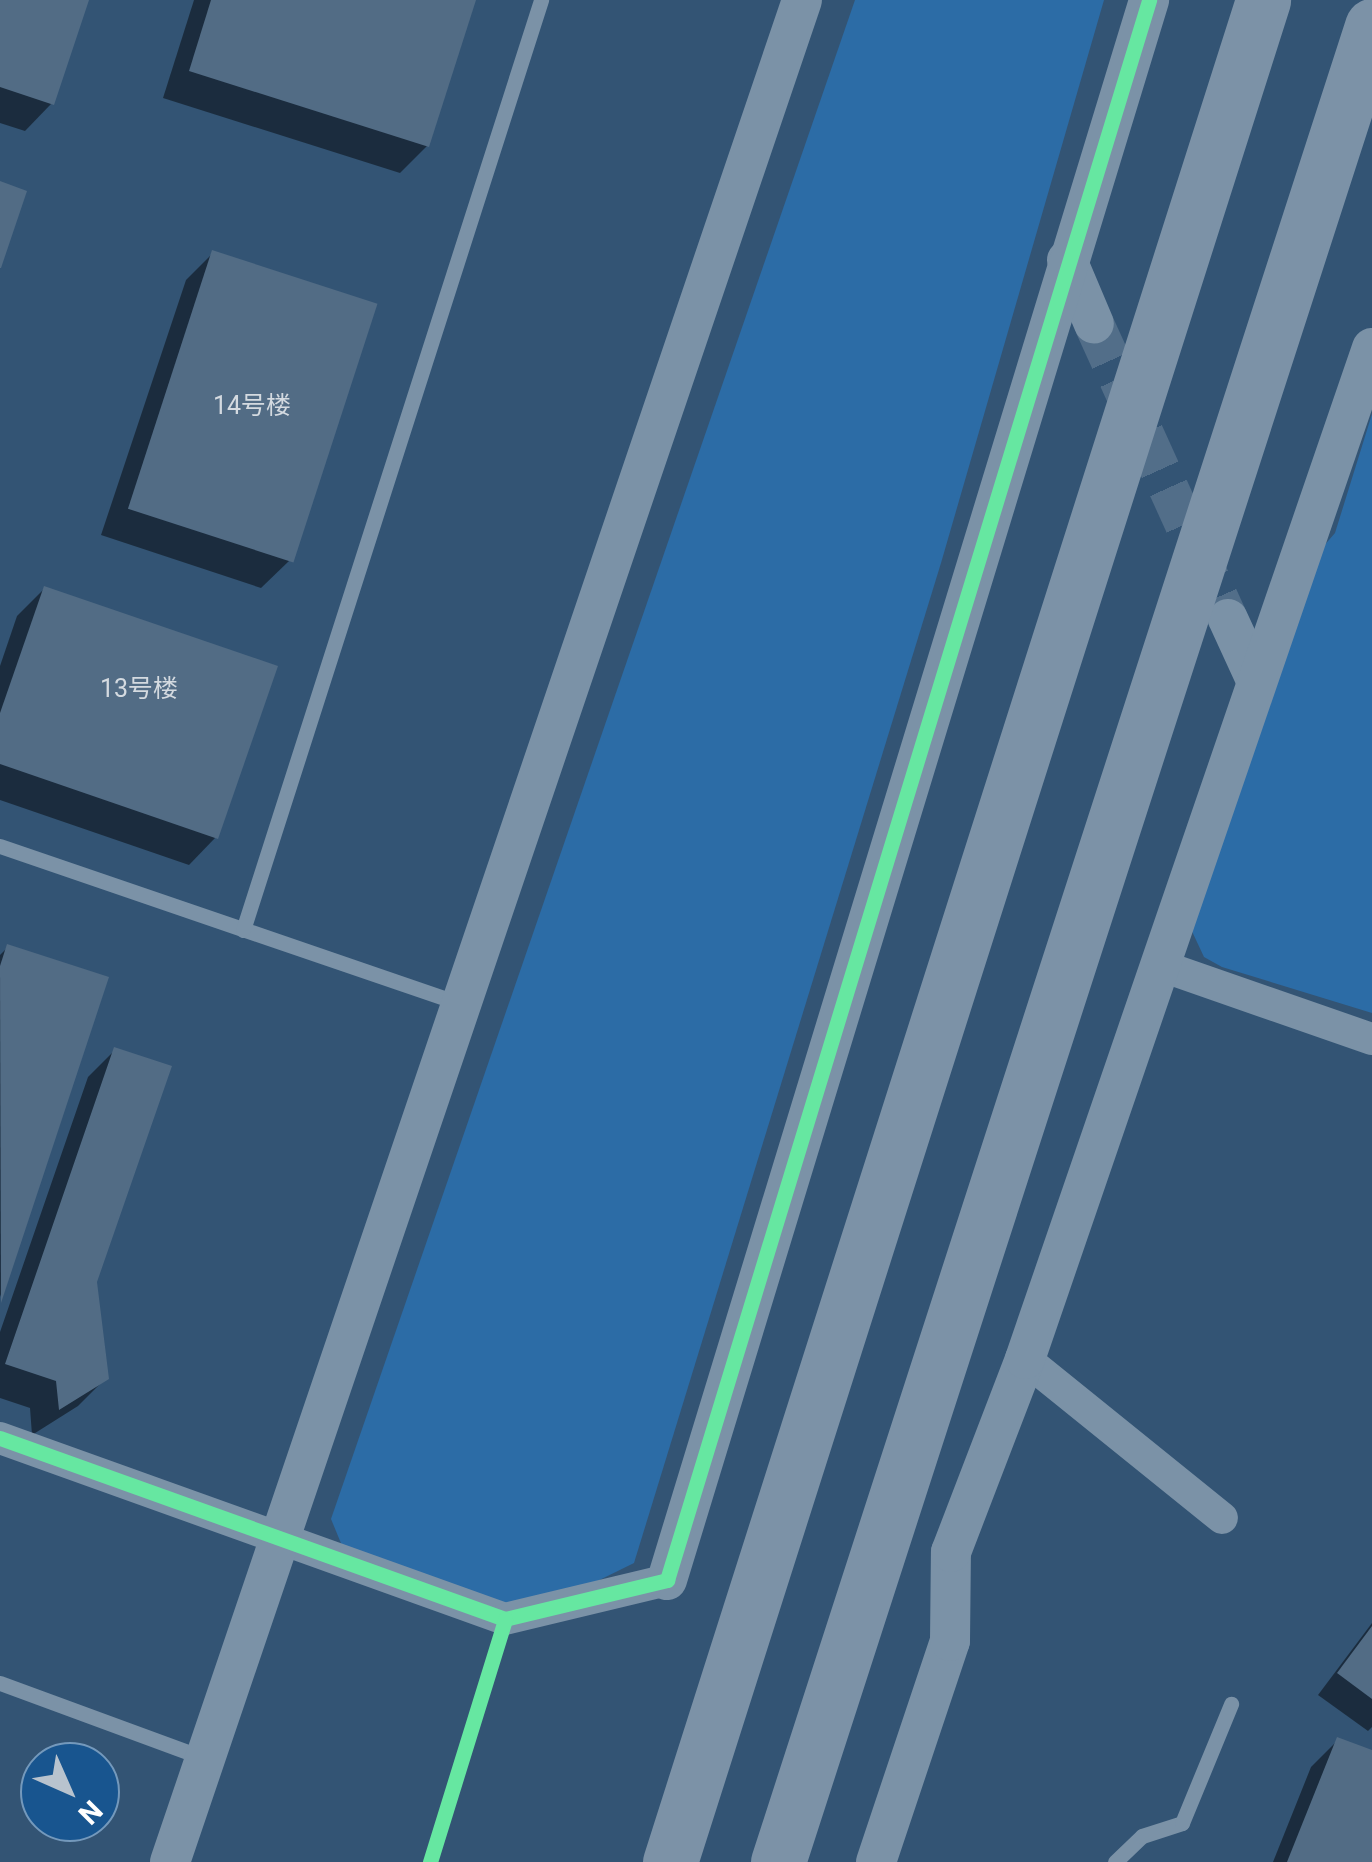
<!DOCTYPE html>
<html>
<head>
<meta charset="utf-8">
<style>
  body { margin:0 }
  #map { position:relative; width:1372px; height:1862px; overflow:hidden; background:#335474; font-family:Roboto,"Noto Sans SC",sans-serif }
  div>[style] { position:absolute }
  .green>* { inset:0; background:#2c6ca6 }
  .shadow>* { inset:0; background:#0007 }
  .building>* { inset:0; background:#526c85; transform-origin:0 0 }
  .tertiary-tunnel>* { height:40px; margin-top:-20px; transform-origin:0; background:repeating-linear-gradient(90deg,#526e89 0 40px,transparent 0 60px) }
  .service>* { height:15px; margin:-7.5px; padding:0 7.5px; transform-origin:7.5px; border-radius:7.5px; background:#7b92a7 }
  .minor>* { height:32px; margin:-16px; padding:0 16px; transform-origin:16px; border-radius:16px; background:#7b92a7 }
  .tertiary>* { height:40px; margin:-20px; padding:0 20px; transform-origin:20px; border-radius:20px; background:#7b92a7 }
  .motorway>* { height:55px; margin:-27.5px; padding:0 27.5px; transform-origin:27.5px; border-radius:27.5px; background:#7c92a7 }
  .cycleway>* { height:15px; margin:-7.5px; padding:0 7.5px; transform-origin:7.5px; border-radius:7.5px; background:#66e7a1 }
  span { translate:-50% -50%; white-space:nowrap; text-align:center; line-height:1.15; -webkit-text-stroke:10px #18558f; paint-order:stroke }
  .number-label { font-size:25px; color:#d4dae0 }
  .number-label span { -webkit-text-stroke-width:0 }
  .north { position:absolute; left:20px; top:1742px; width:100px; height:100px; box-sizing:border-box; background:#18558f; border:2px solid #7499bc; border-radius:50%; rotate:135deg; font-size:28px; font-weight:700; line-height:40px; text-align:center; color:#fff }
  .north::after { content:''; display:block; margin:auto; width:35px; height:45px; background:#b8c3ce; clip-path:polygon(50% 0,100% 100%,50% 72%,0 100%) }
</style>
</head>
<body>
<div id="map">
  <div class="green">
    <div style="clip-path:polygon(855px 0,1104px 0,941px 563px,634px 1563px,569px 1595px,502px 1603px,343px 1548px,331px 1519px)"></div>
    <div style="clip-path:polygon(1372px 414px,1372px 1013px,1222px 967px,1204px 957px,1189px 925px,1309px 563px,1335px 533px)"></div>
  </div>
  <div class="shadow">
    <div style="clip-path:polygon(0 0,86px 0,52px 103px,25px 131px,0 123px)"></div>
    <div style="clip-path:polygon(194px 0,474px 0,427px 146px,400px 173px,163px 98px)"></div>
    <div style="clip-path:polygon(213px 253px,289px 561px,261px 588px,101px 535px,186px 280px)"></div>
    <div style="clip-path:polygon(44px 589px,216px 837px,189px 865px,0 800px,0 666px,17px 616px)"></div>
    <div style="clip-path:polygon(8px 947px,106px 979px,0 1297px,0 955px)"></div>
    <div style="clip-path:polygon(115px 1050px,95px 1282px,106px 1378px,78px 1406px,32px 1435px,30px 1408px,0 1398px,0 1332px,88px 1077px)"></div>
    <div style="clip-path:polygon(1372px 1623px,1372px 1727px,1368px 1731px,1318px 1695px)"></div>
    <div style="clip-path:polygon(1338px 1740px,1372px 1753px,1372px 1862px,1273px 1862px,1311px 1767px)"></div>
  </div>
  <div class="building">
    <div style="clip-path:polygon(0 0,89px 0,54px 105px,0 87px)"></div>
    <div style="clip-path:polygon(211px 0,476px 0,429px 147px,189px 71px)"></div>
    <div style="clip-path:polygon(0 181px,27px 191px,1px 268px,0 268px)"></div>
    <div style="left:212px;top:250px;width:174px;height:272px;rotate:18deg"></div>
    <div style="clip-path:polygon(44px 586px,278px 666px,218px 839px,0 764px,0 713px)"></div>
    <div style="clip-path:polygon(7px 944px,109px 977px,1px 1303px,0 966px)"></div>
    <div style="clip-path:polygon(114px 1047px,172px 1066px,97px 1282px,109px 1379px,59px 1410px,56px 1381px,5px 1364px)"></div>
    <div style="clip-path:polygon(1372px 1626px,1372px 1699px,1337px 1673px)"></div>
    <div style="clip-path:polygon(1337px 1737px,1372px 1750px,1372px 1862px,1287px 1862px)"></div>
  </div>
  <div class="tertiary-tunnel">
    <div style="left:1094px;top:324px;width:324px;rotate:65.6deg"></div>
  </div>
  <div class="service">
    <div style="left:0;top:846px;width:484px;rotate:18.9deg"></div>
    <div style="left:243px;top:930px;width:977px;rotate:-72.23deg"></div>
    <div style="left:0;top:1683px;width:214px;rotate:20.2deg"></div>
    <div style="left:1115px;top:1862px;width:37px;rotate:-44deg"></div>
    <div style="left:1142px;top:1836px;width:42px;rotate:-18deg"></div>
    <div style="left:1182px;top:1823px;width:129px;rotate:-67.6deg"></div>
  </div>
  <div class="minor">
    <div style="left:1159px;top:965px;width:225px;rotate:19.2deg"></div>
    <div style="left:1025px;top:1359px;width:253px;rotate:38.9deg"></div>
    <div style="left:0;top:1438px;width:536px;rotate:19.72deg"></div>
    <div style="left:505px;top:1619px;width:167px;rotate:-13.5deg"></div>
  </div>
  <div class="tertiary">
    <div style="left:1067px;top:260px;width:69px;rotate:67.1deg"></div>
    <div style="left:1228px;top:619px;width:67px;rotate:65.3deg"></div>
    <div style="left:667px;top:1580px;width:1652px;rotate:-73.03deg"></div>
    <div style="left:170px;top:1862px;width:1966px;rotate:-71.25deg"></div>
    <div style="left:876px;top:1862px;width:233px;rotate:-71.5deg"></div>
    <div style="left:950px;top:1641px;width:89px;rotate:-89.4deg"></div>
    <div style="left:951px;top:1552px;width:207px;rotate:-69deg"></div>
    <div style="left:1025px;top:1359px;width:1069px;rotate:-71.06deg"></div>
  </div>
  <div class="motorway">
    <div style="left:670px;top:1862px;width:1954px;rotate:-72.33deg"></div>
    <div style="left:778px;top:1862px;width:1930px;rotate:-72.07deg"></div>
  </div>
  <div class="cycleway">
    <div style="left:0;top:1438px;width:536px;rotate:19.72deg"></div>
    <div style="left:505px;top:1619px;width:167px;rotate:-13.5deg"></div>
    <div style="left:667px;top:1580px;width:1652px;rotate:-73.03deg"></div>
    <div style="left:430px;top:1862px;width:254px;rotate:-72.8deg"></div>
  </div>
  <div class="number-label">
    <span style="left:252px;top:406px">14号楼</span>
    <span style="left:139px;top:689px">13号楼</span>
  </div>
  <div class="north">N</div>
</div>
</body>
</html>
